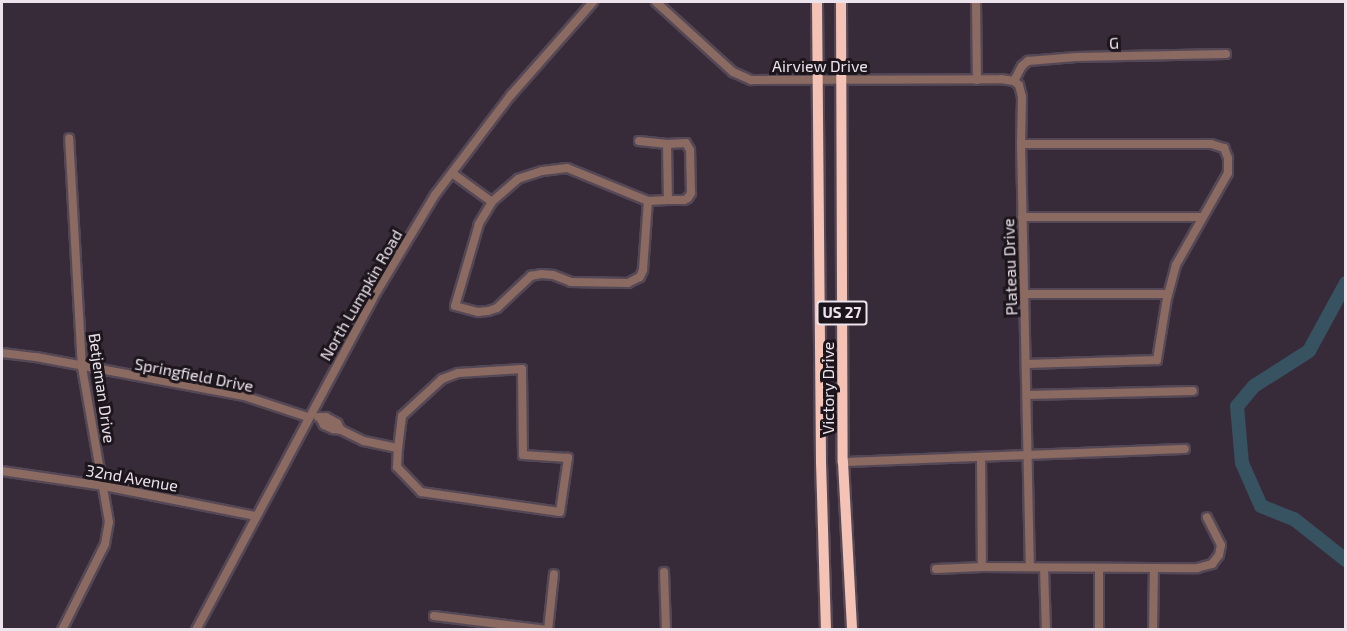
<!DOCTYPE html>
<html>
<head>
<meta charset="utf-8">
<style>
  body { margin:0 }
  #map { position:relative; width:1347px; height:631px; overflow:hidden; background:#382b39; font-family:"Exo 2",sans-serif }
  div>[style] { position:absolute }
  .river>* { height:14px; margin:-7px; padding:0 7px; transform-origin:7px; border-radius:7px; background:#375260 }
  .roads { filter:drop-shadow(2px 0 #554856) drop-shadow(-2px 0 #554856) drop-shadow(0 2px #554856) drop-shadow(0 -2px #554856) }
  .minor>* { height:8px; margin:-4px; padding:0 4px; transform-origin:4px; border-radius:4px; background:#8b6a61 }
  .highway>* { height:10px; margin:-5px; padding:0 5px; transform-origin:5px; border-radius:5px; background:#f5c3b5 }
  span { translate:-50% -50%; white-space:nowrap; text-align:center; line-height:1.15; -webkit-text-stroke:6px #1c161c; paint-order:stroke }
  .shield-label span { padding:2px 4px; background:#1c161c; border:2px solid; border-radius:4px; -webkit-text-stroke-width:0 }
  .shield-label { font-size:15px; color:#ece3ed; font-weight:700 }
  .street-label { font-size:16px; color:#ece3ed }
  .frame { position:absolute; inset:0; border:3px solid #ece3ed; pointer-events:none }
</style>
</head>
<body>
<div id="map">
  <div class="river">
    <div style="left:1346px;top:283px;width:77px;rotate:118.6deg"></div>
    <div style="left:1309px;top:351px;width:65px;rotate:147.5deg"></div>
    <div style="left:1254px;top:386px;width:26px;rotate:130deg"></div>
    <div style="left:1237px;top:406px;width:57px;rotate:85deg"></div>
    <div style="left:1242px;top:463px;width:47px;rotate:66.2deg"></div>
    <div style="left:1261px;top:506px;width:35px;rotate:22deg"></div>
    <div style="left:1294px;top:519px;width:66px;rotate:38.3deg"></div>
  </div>
  <div class="roads">
    <div class="minor">
      <div style="left:656px;top:2px;width:104px;rotate:42.3deg"></div>
      <div style="left:733px;top:72px;width:20px;rotate:24deg"></div>
      <div style="left:751px;top:80px;width:250px;rotate:-0.2deg"></div>
      <div style="left:1001px;top:79px;width:13px;rotate:9deg"></div>
      <div style="left:976px;top:2px;width:78px;rotate:89.3deg"></div>
      <div style="left:1014px;top:81px;width:6px;rotate:39deg"></div>
      <div style="left:1019px;top:85px;width:12px;rotate:76deg"></div>
      <div style="left:1022px;top:97px;width:47px;rotate:91.2deg"></div>
      <div style="left:1021px;top:144px;width:423px;rotate:88.8deg"></div>
      <div style="left:1014px;top:81px;width:17px;rotate:-62deg"></div>
      <div style="left:1022px;top:66px;width:8px;rotate:-40deg"></div>
      <div style="left:1028px;top:61px;width:48px;rotate:-4.8deg"></div>
      <div style="left:1076px;top:57px;width:150px;rotate:-1.1deg"></div>
      <div style="left:639px;top:141px;width:28px;rotate:6deg"></div>
      <div style="left:1021px;top:144px;width:190px"></div>
      <div style="left:1211px;top:144px;width:14px;rotate:17deg"></div>
      <div style="left:1224px;top:148px;width:11px;rotate:68deg"></div>
      <div style="left:1228px;top:158px;width:15px;rotate:90deg"></div>
      <div style="left:1228px;top:173px;width:106px;rotate:119.5deg"></div>
      <div style="left:1176px;top:265px;width:34px;rotate:105deg"></div>
      <div style="left:1167px;top:298px;width:63px;rotate:99.2deg"></div>
      <div style="left:1157px;top:360px;width:131px;rotate:178.3deg"></div>
      <div style="left:452px;top:173px;width:49px;rotate:35.9deg"></div>
      <div style="left:492px;top:202px;width:26px;rotate:121deg"></div>
      <div style="left:479px;top:224px;width:85px;rotate:106.3deg"></div>
      <div style="left:455px;top:306px;width:24px;rotate:15deg"></div>
      <div style="left:478px;top:312px;width:10px;rotate:-6deg"></div>
      <div style="left:488px;top:311px;width:9px;rotate:-18deg"></div>
      <div style="left:497px;top:308px;width:47px;rotate:-43.3deg"></div>
      <div style="left:531px;top:276px;width:10px;rotate:-11deg"></div>
      <div style="left:541px;top:274px;width:12px;rotate:5deg"></div>
      <div style="left:553px;top:275px;width:19px;rotate:21deg"></div>
      <div style="left:571px;top:282px;width:57px;rotate:1deg"></div>
      <div style="left:628px;top:283px;width:13px;rotate:-27deg"></div>
      <div style="left:640px;top:277px;width:8px;rotate:-67deg"></div>
      <div style="left:643px;top:270px;width:69px;rotate:-85.9deg"></div>
      <div style="left:648px;top:201px;width:87px;rotate:-157.8deg"></div>
      <div style="left:567px;top:168px;width:25px;rotate:173deg"></div>
      <div style="left:542px;top:171px;width:25px;rotate:162deg"></div>
      <div style="left:518px;top:179px;width:35px;rotate:139deg"></div>
      <div style="left:648px;top:201px;width:20px;rotate:-3deg"></div>
      <div style="left:668px;top:200px;width:16px"></div>
      <div style="left:684px;top:200px;width:4px;rotate:-27deg"></div>
      <div style="left:688px;top:198px;width:6px;rotate:-59deg"></div>
      <div style="left:691px;top:193px;width:43px;rotate:-91.3deg"></div>
      <div style="left:690px;top:150px;width:8px;rotate:-120deg"></div>
      <div style="left:686px;top:143px;width:19px;rotate:177deg"></div>
      <div style="left:667px;top:144px;width:56px;rotate:89deg"></div>
      <div style="left:1022px;top:217px;width:180px"></div>
      <div style="left:1025px;top:294px;width:143px"></div>
      <div style="left:2px;top:353px;width:34px;rotate:7deg"></div>
      <div style="left:36px;top:357px;width:212px;rotate:10.6deg"></div>
      <div style="left:244px;top:396px;width:67px;rotate:18.2deg"></div>
      <div style="left:1027px;top:395px;width:166px;rotate:-1.4deg"></div>
      <div style="left:318px;top:417px;width:8px"></div>
      <div style="left:326px;top:417px;width:13px;rotate:29deg"></div>
      <div style="left:337px;top:423px;width:8px;rotate:60deg"></div>
      <div style="left:320px;top:418px;width:8px;rotate:60deg"></div>
      <div style="left:324px;top:425px;width:10px;rotate:24deg"></div>
      <div style="left:333px;top:429px;width:8px;rotate:7deg"></div>
      <div style="left:341px;top:430px;width:25px;rotate:26deg"></div>
      <div style="left:364px;top:441px;width:35px;rotate:12deg"></div>
      <div style="left:398px;top:448px;width:19px;rotate:93deg"></div>
      <div style="left:397px;top:467px;width:35px;rotate:46deg"></div>
      <div style="left:421px;top:492px;width:140px;rotate:8.2deg"></div>
      <div style="left:560px;top:512px;width:55px;rotate:-81.6deg"></div>
      <div style="left:568px;top:458px;width:45px;rotate:-176.2deg"></div>
      <div style="left:523px;top:455px;width:86px;rotate:-90.7deg"></div>
      <div style="left:522px;top:369px;width:64px;rotate:176.4deg"></div>
      <div style="left:458px;top:373px;width:17px;rotate:159deg"></div>
      <div style="left:442px;top:379px;width:54px;rotate:137.2deg"></div>
      <div style="left:402px;top:416px;width:32px;rotate:97deg"></div>
      <div style="left:981px;top:457px;width:110px;rotate:89.5deg"></div>
      <div style="left:982px;top:567px;width:215px;rotate:0.3deg"></div>
      <div style="left:1197px;top:568px;width:16px;rotate:-15deg"></div>
      <div style="left:1212px;top:564px;width:11px;rotate:-52deg"></div>
      <div style="left:1219px;top:555px;width:10px;rotate:-79deg"></div>
      <div style="left:1221px;top:545px;width:31px;rotate:-117deg"></div>
      <div style="left:843px;top:462px;width:342px;rotate:-2.2deg"></div>
      <div style="left:2px;top:471px;width:103px;rotate:8.4deg"></div>
      <div style="left:104px;top:486px;width:155px;rotate:11.2deg"></div>
      <div style="left:1044px;top:568px;width:62px;rotate:88.2deg"></div>
      <div style="left:936px;top:569px;width:46px;rotate:-2.5deg"></div>
      <div style="left:664px;top:572px;width:58px;rotate:88deg"></div>
      <div style="left:434px;top:616px;width:114px;rotate:7.1deg"></div>
      <div style="left:62px;top:630px;width:96px;rotate:-63.4deg"></div>
      <div style="left:105px;top:544px;width:22px;rotate:-80deg"></div>
      <div style="left:109px;top:522px;width:156px;rotate:-99.9deg"></div>
      <div style="left:82px;top:368px;width:230px;rotate:-93.2deg"></div>
      <div style="left:196px;top:630px;width:376px;rotate:-61.9deg"></div>
      <div style="left:373px;top:298px;width:120px;rotate:-59deg"></div>
      <div style="left:435px;top:195px;width:126px;rotate:-52.8deg"></div>
      <div style="left:511px;top:95px;width:124px;rotate:-48.6deg"></div>
      <div style="left:548px;top:630px;width:56px;rotate:-83.9deg"></div>
      <div style="left:1099px;top:630px;width:62px;rotate:-90deg"></div>
      <div style="left:1153px;top:630px;width:62px;rotate:-89.1deg"></div>
    </div>
    <div class="highway">
      <div style="left:817px;top:2px;width:460px;rotate:89.5deg"></div>
      <div style="left:821px;top:462px;width:168px;rotate:88.3deg"></div>
      <div style="left:841px;top:2px;width:460px;rotate:89.8deg"></div>
      <div style="left:843px;top:462px;width:168px;rotate:86.9deg"></div>
    </div>
  </div>
  <div class="shield-label">
    <span style="left:842px;top:313px">US 27</span>
  </div>
  <div class="street-label">
    <span style="left:1114px;top:43px;rotate:-1deg">G</span>
    <span style="left:820px;top:66px">Airview Drive</span>
    <span style="left:1010px;top:267px;rotate:-92deg">Plateau Drive</span>
    <span style="left:361px;top:295px;rotate:-60deg">North Lumpkin Road</span>
    <span style="left:194px;top:375px;rotate:11deg">Springfield Drive</span>
    <span style="left:102px;top:388px;rotate:82deg">Betjeman Drive</span>
    <span style="left:828px;top:388px;rotate:-90deg">Victory Drive</span>
    <span style="left:132px;top:478px;rotate:10deg">32nd Avenue</span>
  </div>
  <div class="frame"></div>
</div>
</body>
</html>
